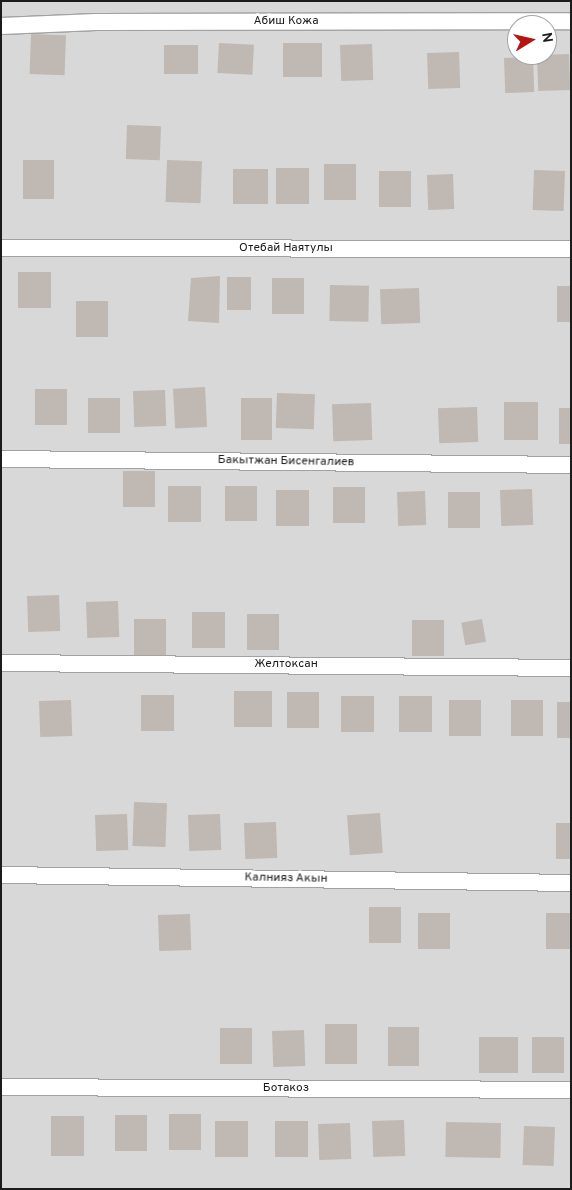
<!DOCTYPE html>
<html>
<head>
<meta charset="utf-8">
<style>
  body { margin:0 }
  #map { position:relative; width:572px; height:1190px; overflow:hidden; background:#ece9e2; font-family:Overpass,sans-serif }
  div>[style] { position:absolute }
  .residential>* { inset:0; background:#d9d8d8 }
  .building>* { inset:0; background:#c0b8b2; transform-origin:0 0 }
  .roads { filter:drop-shadow(1px 0 #a2a2a2) drop-shadow(-1px 0 #a2a2a2) drop-shadow(0 1px #a2a2a2) drop-shadow(0 -1px #a2a2a2) }
  .street>* { height:16px; margin:-8px; padding:0 8px; transform-origin:8px; border-radius:8px; background:#fff }
  span { translate:-50% -50%; white-space:nowrap; text-align:center; line-height:1.15; -webkit-text-stroke:4px #fff; paint-order:stroke }
  .street-label { font-size:12px; color:#1b1b1b }
  .frame { position:absolute; inset:0; border:2px solid #1b1b1b; pointer-events:none }
  .north { position:absolute; left:507px; top:15px; width:50px; height:50px; box-sizing:border-box; background:#fff; border:1px solid #a4a4a4; border-radius:50%; rotate:81deg; font-size:14px; font-weight:700; line-height:20px; text-align:center; color:#1b1b1b }
  .north::after { content:''; display:block; margin:auto; width:18px; height:22px; background:#b61411; clip-path:polygon(50% 0,100% 100%,50% 72%,0 100%) }
</style>
</head>
<body>
<div id="map">
  <div class="residential">
    <div style="clip-path:polygon(evenodd,1px 1px,571px 1px,571px 1189px,1px 1189px,1px 1px,517px 25px,547px 25px,547px 55px,517px 55px,517px 25px)"></div>
  </div>
  <div class="building">
    <div style="left:31px;top:34px;width:35px;height:40px;rotate:2deg"></div>
    <div style="left:219px;top:43px;width:35px;height:30px;rotate:3deg"></div>
    <div style="left:283px;top:43px;width:39px;height:34px"></div>
    <div style="left:372px;top:44px;width:36px;height:32px;rotate:88deg"></div>
    <div style="left:164px;top:45px;width:34px;height:29px"></div>
    <div style="left:459px;top:52px;width:36px;height:32px;rotate:88deg"></div>
    <div style="left:569px;top:54px;width:36px;height:32px;rotate:88deg"></div>
    <div style="left:533px;top:57px;width:35px;height:29px;rotate:88deg"></div>
    <div style="left:127px;top:125px;width:34px;height:34px;rotate:2deg"></div>
    <div style="left:23px;top:160px;width:31px;height:39px"></div>
    <div style="left:167px;top:160px;width:35px;height:42px;rotate:2deg"></div>
    <div style="left:356px;top:164px;width:36px;height:32px;rotate:90deg"></div>
    <div style="left:309px;top:168px;width:36px;height:33px;rotate:90deg"></div>
    <div style="left:268px;top:169px;width:35px;height:35px;rotate:90deg"></div>
    <div style="left:534px;top:170px;width:31px;height:40px;rotate:2deg"></div>
    <div style="left:379px;top:171px;width:32px;height:36px"></div>
    <div style="left:453px;top:174px;width:35px;height:26px;rotate:88deg"></div>
    <div style="left:18px;top:272px;width:33px;height:36px"></div>
    <div style="clip-path:polygon(220px 276px,219px 323px,188px 321px,191px 278px)"></div>
    <div style="left:227px;top:277px;width:24px;height:33px"></div>
    <div style="left:304px;top:278px;width:36px;height:32px;rotate:90deg"></div>
    <div style="left:330px;top:285px;width:39px;height:36px;rotate:1deg"></div>
    <div style="left:571px;top:286px;width:36px;height:14px;rotate:90deg"></div>
    <div style="left:419px;top:288px;width:35px;height:39px;rotate:88deg"></div>
    <div style="left:76px;top:301px;width:32px;height:36px"></div>
    <div style="left:205px;top:387px;width:40px;height:32px;rotate:87deg"></div>
    <div style="left:35px;top:389px;width:32px;height:36px"></div>
    <div style="left:165px;top:390px;width:36px;height:32px;rotate:88deg"></div>
    <div style="left:277px;top:393px;width:38px;height:35px;rotate:2deg"></div>
    <div style="left:88px;top:398px;width:32px;height:35px"></div>
    <div style="left:241px;top:398px;width:31px;height:42px"></div>
    <div style="left:504px;top:402px;width:34px;height:38px"></div>
    <div style="left:371px;top:403px;width:37px;height:39px;rotate:88deg"></div>
    <div style="left:477px;top:407px;width:35px;height:39px;rotate:88deg"></div>
    <div style="left:559px;top:408px;width:12px;height:36px"></div>
    <div style="left:123px;top:471px;width:32px;height:36px"></div>
    <div style="left:201px;top:486px;width:36px;height:33px;rotate:90deg"></div>
    <div style="left:225px;top:486px;width:32px;height:35px"></div>
    <div style="left:333px;top:487px;width:32px;height:36px"></div>
    <div style="left:532px;top:489px;width:36px;height:32px;rotate:88deg"></div>
    <div style="left:276px;top:490px;width:33px;height:36px"></div>
    <div style="left:425px;top:491px;width:34px;height:28px;rotate:88deg"></div>
    <div style="left:448px;top:492px;width:32px;height:36px"></div>
    <div style="left:59px;top:595px;width:36px;height:32px;rotate:88deg"></div>
    <div style="left:118px;top:601px;width:36px;height:32px;rotate:88deg"></div>
    <div style="left:225px;top:612px;width:36px;height:33px;rotate:90deg"></div>
    <div style="left:247px;top:614px;width:32px;height:36px"></div>
    <div style="left:134px;top:619px;width:32px;height:36px"></div>
    <div style="left:482px;top:619px;width:23px;height:21px;rotate:80deg"></div>
    <div style="left:412px;top:620px;width:32px;height:36px"></div>
    <div style="left:234px;top:691px;width:38px;height:36px"></div>
    <div style="left:287px;top:692px;width:32px;height:36px"></div>
    <div style="left:141px;top:695px;width:33px;height:36px"></div>
    <div style="left:341px;top:696px;width:33px;height:36px"></div>
    <div style="left:432px;top:696px;width:36px;height:33px;rotate:90deg"></div>
    <div style="left:71px;top:700px;width:36px;height:32px;rotate:88deg"></div>
    <div style="left:449px;top:700px;width:32px;height:36px"></div>
    <div style="left:511px;top:700px;width:32px;height:36px"></div>
    <div style="left:557px;top:702px;width:14px;height:36px"></div>
    <div style="left:134px;top:802px;width:33px;height:44px;rotate:2deg"></div>
    <div style="left:380px;top:813px;width:40px;height:33px;rotate:86deg"></div>
    <div style="left:127px;top:814px;width:36px;height:32px;rotate:88deg"></div>
    <div style="left:220px;top:814px;width:36px;height:32px;rotate:88deg"></div>
    <div style="left:276px;top:822px;width:36px;height:32px;rotate:88deg"></div>
    <div style="left:556px;top:823px;width:15px;height:36px"></div>
    <div style="left:401px;top:907px;width:36px;height:32px;rotate:90deg"></div>
    <div style="left:450px;top:913px;width:36px;height:32px;rotate:90deg"></div>
    <div style="left:546px;top:913px;width:25px;height:36px"></div>
    <div style="left:190px;top:914px;width:36px;height:32px;rotate:88deg"></div>
    <div style="left:325px;top:1024px;width:32px;height:40px"></div>
    <div style="left:388px;top:1027px;width:31px;height:39px"></div>
    <div style="left:220px;top:1028px;width:32px;height:36px"></div>
    <div style="left:304px;top:1030px;width:36px;height:32px;rotate:88deg"></div>
    <div style="left:518px;top:1037px;width:36px;height:39px;rotate:90deg"></div>
    <div style="left:564px;top:1037px;width:36px;height:32px;rotate:90deg"></div>
    <div style="left:169px;top:1114px;width:32px;height:36px"></div>
    <div style="left:115px;top:1115px;width:32px;height:36px"></div>
    <div style="left:84px;top:1116px;width:40px;height:33px;rotate:90deg"></div>
    <div style="left:404px;top:1120px;width:36px;height:32px;rotate:88deg"></div>
    <div style="left:215px;top:1121px;width:33px;height:36px"></div>
    <div style="left:308px;top:1121px;width:36px;height:33px;rotate:90deg"></div>
    <div style="left:446px;top:1122px;width:55px;height:35px;rotate:1deg"></div>
    <div style="left:350px;top:1123px;width:36px;height:32px;rotate:88deg"></div>
    <div style="left:524px;top:1126px;width:31px;height:39px;rotate:2deg"></div>
  </div>
  <div class="roads">
    <div class="street">
      <div style="left:1px;top:26px;width:95px;rotate:-2.4deg"></div>
      <div style="left:96px;top:22px;width:475px;rotate:-0.1deg"></div>
      <div style="left:1px;top:248px;width:570px;rotate:0.1deg"></div>
      <div style="left:1px;top:459px;width:570px;rotate:0.6deg"></div>
      <div style="left:1px;top:663px;width:570px;rotate:0.5deg"></div>
      <div style="left:1px;top:875px;width:570px;rotate:0.8deg"></div>
      <div style="left:1px;top:1087px;width:570px;rotate:0.3deg"></div>
    </div>
  </div>
  <div class="street-label">
    <span style="left:286px;top:22px">Абиш Кожа</span>
    <span style="left:286px;top:249px">Отебай Наятулы</span>
    <span style="left:286px;top:462px;rotate:1deg">Бакытжан Бисенгалиев</span>
    <span style="left:286px;top:665px">Желтоксан</span>
    <span style="left:286px;top:879px;rotate:1deg">Калнияз Акын</span>
    <span style="left:286px;top:1089px">Ботакоз</span>
  </div>
  <div class="frame"></div>
  <div class="north">N</div>
</div>
</body>
</html>
